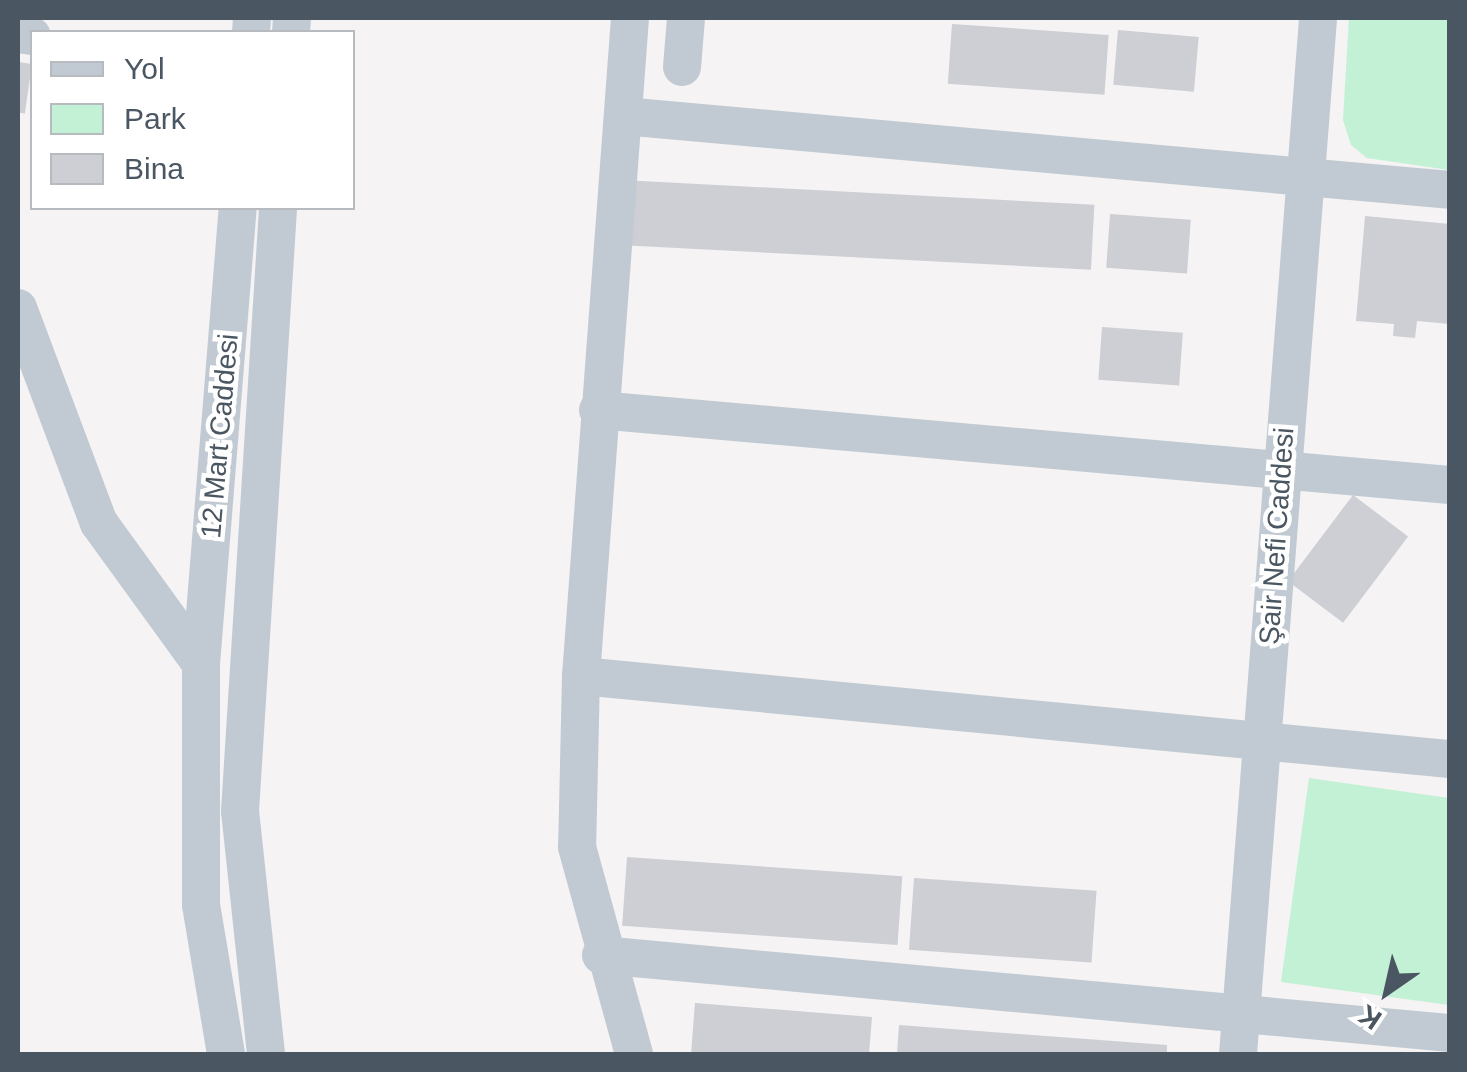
<!DOCTYPE html>
<html>
<head>
<meta charset="utf-8">
<style>
  body { margin:0 }
  #map { position:relative; width:1467px; height:1072px; overflow:hidden; background:#f5f3f3; font-family:Arial,sans-serif }
  div>[style] { position:absolute }
  .green>* { inset:0; background:#c3f1d5 }
  .building>* { inset:0; background:#cdcfd5; transform-origin:0 0 }
  .minor>* { height:38px; margin:-19px; padding:0 19px; transform-origin:19px; border-radius:19px; background:#c1cad2 }
  span { translate:-50% -50%; white-space:nowrap; text-align:center; line-height:1.15; -webkit-text-stroke:9px #fff; paint-order:stroke }
  .street-label { font-size:28px; color:#4a5661 }
  .frame { position:absolute; inset:0; border:20px solid #4a5661; pointer-events:none }
  .legend { position:absolute; left:30px; top:30px; width:325px; height:180px; box-sizing:border-box; background:#fff; border:2px solid #b7bbc0; margin:0; padding:12px 18px; list-style:none; font-size:30px; color:#4a5661 }
  .legend li { display:flex; align-items:center; gap:20px; height:50px }
  .legend b { width:50px; border:2px solid #b7bbc0 }
  .north { position:absolute; left:1337px; top:942px; width:100px; height:100px; -webkit-text-stroke:8px #fff; paint-order:stroke; rotate:214deg; font-size:28px; font-weight:700; line-height:40px; text-align:center; color:#4a5661 }
  .north::after { content:''; display:block; margin:auto; width:35px; height:45px; background:#4a5661; clip-path:polygon(50% 0,100% 100%,50% 72%,0 100%) }
</style>
</head>
<body>
<div id="map">
  <div class="green">
    <div style="clip-path:polygon(1349px 18px,1449px 18px,1449px 170px,1367px 158px,1351px 145px,1343px 120px)"></div>
    <div style="clip-path:polygon(1309px 778px,1449px 798px,1449px 1005px,1281px 982px)"></div>
  </div>
  <div class="building">
    <div style="left:952px;top:24px;width:157px;height:60px;rotate:4deg"></div>
    <div style="left:1118px;top:30px;width:81px;height:55px;rotate:5deg"></div>
    <div style="left:18px;top:62px;width:14px;height:50px;rotate:8deg"></div>
    <div style="left:622px;top:180px;width:473px;height:65px;rotate:3deg"></div>
    <div style="left:1110px;top:214px;width:81px;height:54px;rotate:4deg"></div>
    <div style="clip-path:polygon(1365px 216px,1450px 224px,1450px 324px,1417px 321px,1415px 338px,1393px 336px,1394px 324px,1356px 321px)"></div>
    <div style="left:1102px;top:327px;width:81px;height:53px;rotate:4deg"></div>
    <div style="left:1353px;top:495px;width:69px;height:108px;rotate:37deg"></div>
    <div style="left:627px;top:857px;width:276px;height:69px;rotate:4deg"></div>
    <div style="left:914px;top:878px;width:183px;height:72px;rotate:4deg"></div>
    <div style="clip-path:polygon(695px 1003px,872px 1017px,869px 1054px,691px 1054px)"></div>
    <div style="clip-path:polygon(899px 1025px,1167px 1045px,1167px 1054px,897px 1054px)"></div>
  </div>
  <div class="minor">
    <div style="left:630px;top:18px;width:660px;rotate:94.26deg"></div>
    <div style="left:581px;top:676px;width:171px;rotate:91.3deg"></div>
    <div style="left:577px;top:847px;width:215px;rotate:74.6deg"></div>
    <div style="left:251px;top:32px;width:14px;rotate:-86deg"></div>
    <div style="left:291px;top:32px;width:14px;rotate:-86deg"></div>
    <div style="left:18px;top:34px;width:14px;rotate:8deg"></div>
    <div style="left:682px;top:67px;width:49px;rotate:-85.3deg"></div>
    <div style="left:623px;top:116px;width:830px;rotate:5.11deg"></div>
    <div style="left:18px;top:308px;width:230px;rotate:69.4deg"></div>
    <div style="left:99px;top:523px;width:174px;rotate:54.1deg"></div>
    <div style="left:598px;top:410px;width:855px;rotate:5.03deg"></div>
    <div style="left:581px;top:676px;width:873px;rotate:5.46deg"></div>
    <div style="left:601px;top:955px;width:853px;rotate:5.25deg"></div>
    <div style="left:226px;top:1054px;width:151px;rotate:-99.5deg"></div>
    <div style="left:201px;top:905px;width:241px;rotate:-90deg"></div>
    <div style="left:201px;top:664px;width:457px;rotate:-85.4deg"></div>
    <div style="left:266px;top:1054px;width:244px;rotate:-96.1deg"></div>
    <div style="left:240px;top:811px;width:604px;rotate:-86.39deg"></div>
    <div style="left:1238px;top:1054px;width:1039px;rotate:-85.58deg"></div>
  </div>
  <div class="street-label">
    <span style="left:220px;top:436px;rotate:-85deg">12 Mart Caddesi</span>
    <span style="left:1277px;top:536px;rotate:-86deg">Şair Nefi Caddesi</span>
  </div>
  <div class="frame"></div>
  <ul class="legend">
  <li><b style="height:12px;background:#c1cad2"></b>Yol</li>
  <li><b style="height:28px;background:#c3f1d5"></b>Park</li>
  <li><b style="height:28px;background:#cdcfd5"></b>Bina</li>
  </ul>
  <div class="north">K</div>
</div>
</body>
</html>
